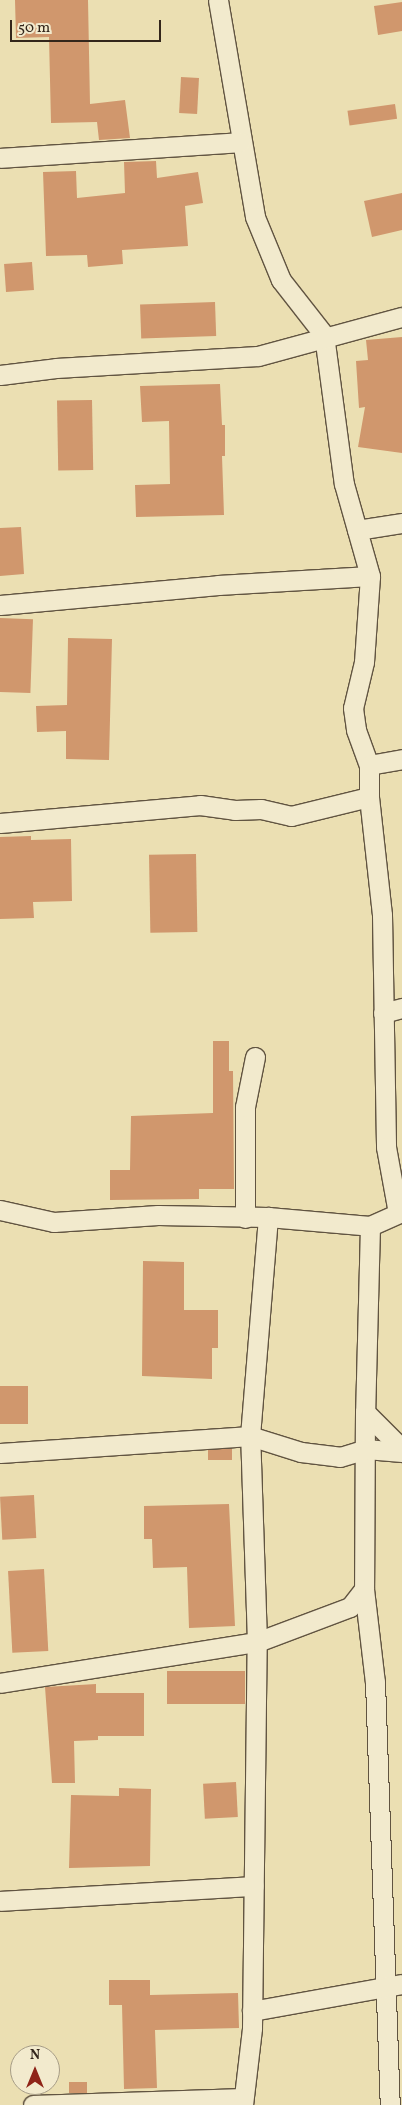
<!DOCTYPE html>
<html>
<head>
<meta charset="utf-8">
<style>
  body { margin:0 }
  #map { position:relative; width:402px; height:2105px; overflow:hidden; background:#ebdfb2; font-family:Vollkorn,serif }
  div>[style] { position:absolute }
  .building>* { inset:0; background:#d0976d; transform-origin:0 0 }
  .roads { filter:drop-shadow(1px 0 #615441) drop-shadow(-1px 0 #615441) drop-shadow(0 1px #615441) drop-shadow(0 -1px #615441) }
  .street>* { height:19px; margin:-9.5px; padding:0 9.5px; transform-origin:9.5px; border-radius:9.5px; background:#f2eacd }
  span { translate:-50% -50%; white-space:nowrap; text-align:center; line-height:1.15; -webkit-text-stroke:5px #f2eacd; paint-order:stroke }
  .north { position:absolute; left:10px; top:2045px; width:50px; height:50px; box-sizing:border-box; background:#f2eacd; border:1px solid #a69c86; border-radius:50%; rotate:0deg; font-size:14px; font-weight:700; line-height:20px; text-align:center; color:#33261b }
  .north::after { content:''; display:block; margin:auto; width:18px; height:22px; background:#8f2418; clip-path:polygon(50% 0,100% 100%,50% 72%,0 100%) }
  .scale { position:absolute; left:10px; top:20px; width:151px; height:22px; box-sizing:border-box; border:2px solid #33261b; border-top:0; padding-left:6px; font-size:15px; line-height:18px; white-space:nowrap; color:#33261b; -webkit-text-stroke:4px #f2eacd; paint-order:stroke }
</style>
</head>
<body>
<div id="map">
  <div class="building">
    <div style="clip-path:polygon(15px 0,88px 0,90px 104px,125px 100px,130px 138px,99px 140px,97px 122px,51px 123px,49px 37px,16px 38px)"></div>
    <div style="clip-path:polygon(402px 2px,402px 31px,378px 35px,374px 6px)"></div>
    <div style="left:181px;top:77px;width:18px;height:36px;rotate:3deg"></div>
    <div style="left:395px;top:104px;width:15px;height:48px;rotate:82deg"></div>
    <div style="clip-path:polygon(156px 161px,157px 178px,198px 172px,203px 203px,185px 206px,188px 246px,122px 250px,123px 264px,88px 267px,87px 255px,46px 256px,43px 172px,76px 171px,77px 198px,125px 193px,124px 162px)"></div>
    <div style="clip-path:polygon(402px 193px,402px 230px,372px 237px,364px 201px)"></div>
    <div style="left:32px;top:262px;width:28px;height:28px;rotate:86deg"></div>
    <div style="left:215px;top:302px;width:34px;height:75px;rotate:88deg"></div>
    <div style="clip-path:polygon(402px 337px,402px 453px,358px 447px,365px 407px,359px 408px,356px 361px,368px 360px,366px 340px)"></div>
    <div style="clip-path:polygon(220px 384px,222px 425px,225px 425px,225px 456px,222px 456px,224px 515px,136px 517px,135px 485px,170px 484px,169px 421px,142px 422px,140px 386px)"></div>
    <div style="left:92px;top:400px;width:70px;height:35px;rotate:89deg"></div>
    <div style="clip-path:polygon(21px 527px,24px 574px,0 576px,0 528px)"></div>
    <div style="left:0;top:618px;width:33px;height:74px;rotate:2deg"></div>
    <div style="clip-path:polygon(68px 638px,112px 639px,109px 760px,66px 759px,66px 731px,37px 732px,36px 706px,67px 705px)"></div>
    <div style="clip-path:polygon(31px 836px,31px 840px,71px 839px,72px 901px,33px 902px,34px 918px,0 919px,0 837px)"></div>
    <div style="left:196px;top:854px;width:78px;height:47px;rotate:89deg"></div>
    <div style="clip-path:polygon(213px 1041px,229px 1041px,229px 1071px,233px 1071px,234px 1189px,199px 1189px,199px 1199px,110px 1200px,110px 1170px,130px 1170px,131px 1116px,213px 1113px)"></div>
    <div style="clip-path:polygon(143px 1261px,184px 1262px,184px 1310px,218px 1310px,218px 1348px,212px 1348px,212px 1379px,142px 1376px)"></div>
    <div style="left:0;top:1386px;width:28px;height:38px"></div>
    <div style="left:232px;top:1448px;width:12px;height:24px;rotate:90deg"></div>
    <div style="left:34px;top:1495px;width:43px;height:34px;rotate:87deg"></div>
    <div style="clip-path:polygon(229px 1504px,235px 1626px,189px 1628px,187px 1567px,153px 1568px,152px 1539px,144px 1539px,144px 1506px)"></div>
    <div style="left:44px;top:1569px;width:82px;height:36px;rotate:87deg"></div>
    <div style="left:245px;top:1671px;width:33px;height:78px;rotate:90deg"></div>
    <div style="clip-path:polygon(96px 1684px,96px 1693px,144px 1693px,144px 1736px,98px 1736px,98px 1740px,74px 1741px,75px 1783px,52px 1783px,45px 1687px)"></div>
    <div style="left:236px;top:1782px;width:35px;height:33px;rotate:87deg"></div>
    <div style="clip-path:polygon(119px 1788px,151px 1789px,150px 1866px,69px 1868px,71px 1795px,119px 1796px)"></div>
    <div style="clip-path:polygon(109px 1980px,150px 1980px,150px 1995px,238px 1993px,239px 2028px,155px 2030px,157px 2088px,124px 2089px,122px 2005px,109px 2005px)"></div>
    <div style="left:69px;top:2082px;width:18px;height:11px"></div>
  </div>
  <div class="roads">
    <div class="street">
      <div style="left:218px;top:0;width:220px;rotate:80.3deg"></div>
      <div style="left:255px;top:217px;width:68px;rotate:67.6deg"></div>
      <div style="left:281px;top:280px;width:70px;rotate:52deg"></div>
      <div style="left:324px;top:335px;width:150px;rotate:82.4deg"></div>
      <div style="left:344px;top:484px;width:96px;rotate:74.2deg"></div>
      <div style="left:370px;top:576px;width:86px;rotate:94deg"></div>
      <div style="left:364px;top:662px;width:47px;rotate:103.4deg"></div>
      <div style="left:353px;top:708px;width:22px;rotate:82deg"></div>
      <div style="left:356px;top:730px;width:37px;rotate:70deg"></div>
      <div style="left:369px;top:765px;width:32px;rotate:90deg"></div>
      <div style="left:369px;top:797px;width:119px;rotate:83.7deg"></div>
      <div style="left:382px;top:915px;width:232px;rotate:89deg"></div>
      <div style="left:386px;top:1147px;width:67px;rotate:79.7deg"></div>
      <div style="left:0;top:158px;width:241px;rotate:-3.8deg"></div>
      <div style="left:0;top:375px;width:56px;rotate:-7.1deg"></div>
      <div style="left:56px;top:368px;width:202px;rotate:-3.4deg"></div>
      <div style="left:258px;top:356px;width:149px;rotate:-15.2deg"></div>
      <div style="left:357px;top:530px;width:46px;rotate:-8.8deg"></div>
      <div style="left:0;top:605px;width:219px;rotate:-5.2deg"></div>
      <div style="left:218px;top:585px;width:152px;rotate:-3.4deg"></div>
      <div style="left:369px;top:765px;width:34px;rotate:-10deg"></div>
      <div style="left:0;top:823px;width:201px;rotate:-5.1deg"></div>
      <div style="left:200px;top:805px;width:35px;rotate:8deg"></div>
      <div style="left:235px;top:810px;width:26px;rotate:-2deg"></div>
      <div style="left:261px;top:809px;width:31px;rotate:13deg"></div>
      <div style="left:291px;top:816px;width:80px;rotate:-13.7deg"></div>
      <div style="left:383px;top:1013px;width:20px;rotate:-15deg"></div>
      <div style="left:0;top:1210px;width:55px;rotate:12.5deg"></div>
      <div style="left:54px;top:1222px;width:104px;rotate:-3.9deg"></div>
      <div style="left:158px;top:1215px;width:110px;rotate:1deg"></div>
      <div style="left:268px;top:1217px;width:102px;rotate:5deg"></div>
      <div style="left:370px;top:1226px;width:35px;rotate:-24deg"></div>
      <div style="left:245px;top:1218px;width:111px;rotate:-90deg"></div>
      <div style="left:245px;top:1107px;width:51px;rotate:-78.7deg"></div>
      <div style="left:370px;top:1226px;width:186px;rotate:91.5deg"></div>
      <div style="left:365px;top:1412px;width:52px;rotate:45deg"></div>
      <div style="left:365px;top:1412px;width:177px;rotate:90.3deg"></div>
      <div style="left:364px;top:1589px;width:94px;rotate:83.3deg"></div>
      <div style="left:375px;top:1682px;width:423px;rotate:88deg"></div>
      <div style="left:0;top:1453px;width:251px;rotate:-3.9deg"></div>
      <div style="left:250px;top:1436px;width:53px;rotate:17.4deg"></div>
      <div style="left:301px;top:1452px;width:39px;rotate:7deg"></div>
      <div style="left:340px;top:1457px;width:27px;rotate:-17deg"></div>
      <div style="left:366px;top:1449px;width:36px;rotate:5deg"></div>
      <div style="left:0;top:1683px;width:260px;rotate:-9.1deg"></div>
      <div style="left:257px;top:1642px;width:99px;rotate:-20.6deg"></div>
      <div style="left:350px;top:1607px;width:23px;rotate:-52deg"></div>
      <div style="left:0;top:1901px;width:254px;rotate:-3.4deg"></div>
      <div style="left:252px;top:2011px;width:152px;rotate:-10.2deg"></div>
      <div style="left:33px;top:2105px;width:209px;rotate:-1.9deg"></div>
      <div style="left:243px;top:2105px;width:78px;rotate:-83.3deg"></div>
      <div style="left:252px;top:2028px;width:386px;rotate:-89.3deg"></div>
      <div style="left:257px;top:1642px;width:206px;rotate:-91.9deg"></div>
      <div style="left:250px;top:1436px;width:220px;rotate:-85.3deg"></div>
    </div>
  </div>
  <div class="north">N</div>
  <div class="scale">50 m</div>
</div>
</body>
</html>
